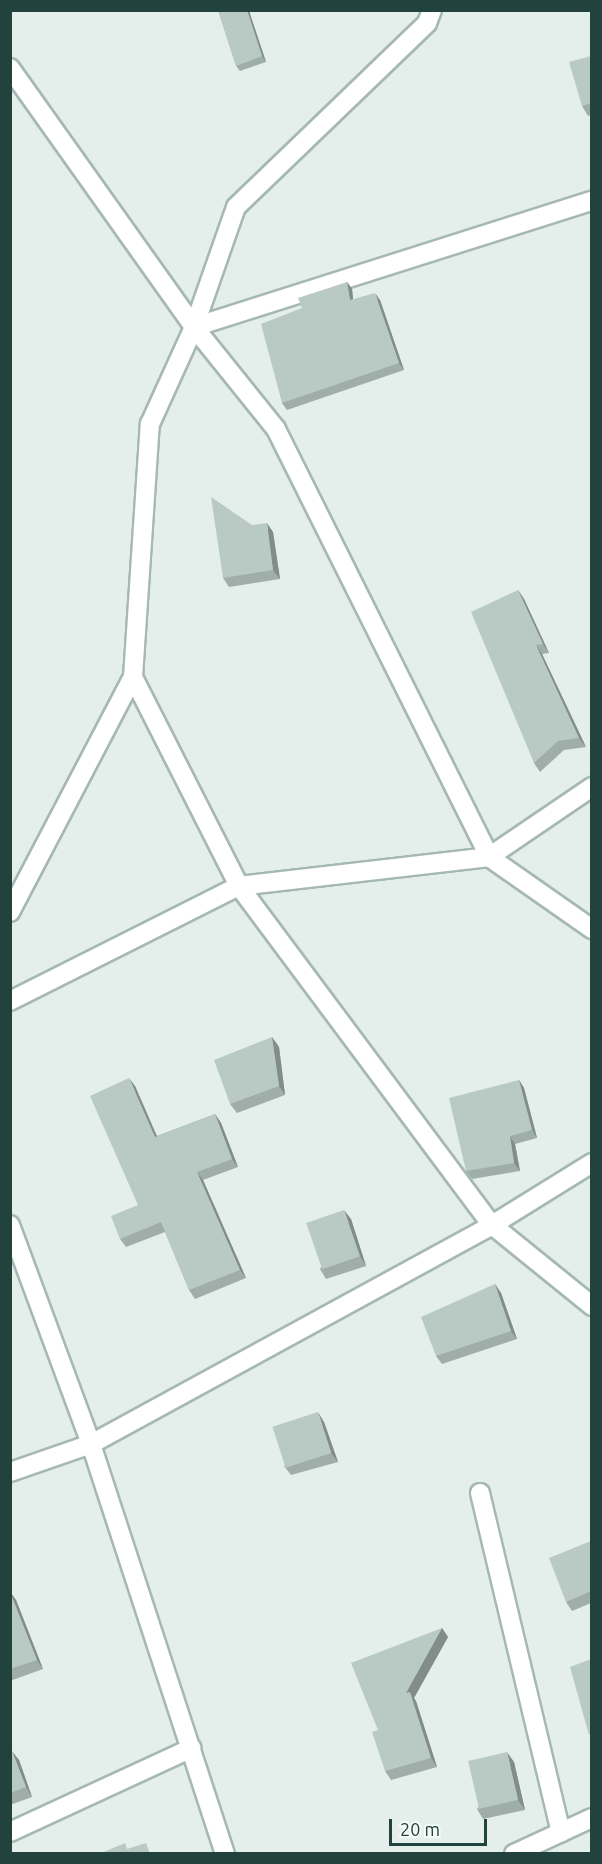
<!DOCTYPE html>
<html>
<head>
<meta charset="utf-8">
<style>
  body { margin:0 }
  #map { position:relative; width:602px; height:1864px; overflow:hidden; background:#e4efeb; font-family:Ubuntu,sans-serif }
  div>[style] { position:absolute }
  .roads { filter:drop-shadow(2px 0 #a6b8b3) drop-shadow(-2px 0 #a6b8b3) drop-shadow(0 2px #a6b8b3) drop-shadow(0 -2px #a6b8b3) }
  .street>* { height:18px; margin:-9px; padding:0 9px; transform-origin:9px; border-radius:9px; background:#fff }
  .wall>* { inset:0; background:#9faea9 }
  .shaded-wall>* { inset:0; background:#828d8a }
  .building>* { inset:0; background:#b9cac5; transform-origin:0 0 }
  span { translate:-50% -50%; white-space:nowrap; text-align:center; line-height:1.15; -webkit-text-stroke:6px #f5fbf8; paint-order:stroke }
  .frame { position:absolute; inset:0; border:12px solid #21423d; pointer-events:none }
  .scale { position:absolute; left:389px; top:1819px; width:98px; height:27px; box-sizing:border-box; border:3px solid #21423d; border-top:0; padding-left:8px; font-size:18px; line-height:21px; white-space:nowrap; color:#21423d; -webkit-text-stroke:4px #f5fbf8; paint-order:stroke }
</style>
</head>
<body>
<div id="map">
  <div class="roads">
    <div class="street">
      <div style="left:10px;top:68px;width:318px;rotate:54.6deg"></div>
      <div style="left:194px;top:327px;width:131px;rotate:51.2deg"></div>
      <div style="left:276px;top:429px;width:478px;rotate:63.5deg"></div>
      <div style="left:489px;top:857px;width:126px;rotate:35deg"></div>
      <div style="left:194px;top:327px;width:127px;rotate:-70.7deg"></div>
      <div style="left:236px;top:207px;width:265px;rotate:-43.9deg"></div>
      <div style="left:427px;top:23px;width:14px;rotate:-69deg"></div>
      <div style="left:133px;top:677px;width:254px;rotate:-86.2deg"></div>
      <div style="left:150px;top:424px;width:107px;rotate:-65.6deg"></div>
      <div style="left:194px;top:327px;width:417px;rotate:-17.6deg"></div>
      <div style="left:10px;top:912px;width:265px;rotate:-62.4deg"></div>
      <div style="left:133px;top:677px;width:234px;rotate:63.1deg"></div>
      <div style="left:239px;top:886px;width:423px;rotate:53.3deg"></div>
      <div style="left:492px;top:1225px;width:129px;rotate:39deg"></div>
      <div style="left:10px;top:1001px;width:256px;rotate:-26.7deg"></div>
      <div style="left:239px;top:886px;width:252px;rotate:-6.6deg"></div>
      <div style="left:489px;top:857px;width:125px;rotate:-34.2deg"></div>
      <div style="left:10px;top:1225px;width:233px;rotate:69.7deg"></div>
      <div style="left:91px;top:1444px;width:431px;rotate:71.9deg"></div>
      <div style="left:10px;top:1472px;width:86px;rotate:-19.1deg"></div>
      <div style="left:91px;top:1444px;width:457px;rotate:-28.6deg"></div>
      <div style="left:492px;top:1225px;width:118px;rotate:-31.8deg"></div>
      <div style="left:480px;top:1493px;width:349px;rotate:76.6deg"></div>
      <div style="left:10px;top:1832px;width:200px;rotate:-24.8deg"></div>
      <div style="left:514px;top:1854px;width:86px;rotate:-24.8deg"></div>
    </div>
  </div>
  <div class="wall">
    <div style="clip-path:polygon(218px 10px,250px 10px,250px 14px,266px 62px,240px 71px,236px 66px)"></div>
    <div style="clip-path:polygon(591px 56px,591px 115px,588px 116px,582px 106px)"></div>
    <div style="clip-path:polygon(347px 282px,352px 289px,353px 299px,380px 300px,404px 370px,287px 410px,282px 403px,302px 308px)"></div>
    <div style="clip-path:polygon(252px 525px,273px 532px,280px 579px,229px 587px,223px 578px)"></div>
    <div style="clip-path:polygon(518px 590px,524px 599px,549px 653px,542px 654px,586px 747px,564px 750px,540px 772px,534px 763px)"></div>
    <div style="clip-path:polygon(272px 1037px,279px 1047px,285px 1095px,237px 1113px,230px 1104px)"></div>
    <div style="clip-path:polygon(519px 1080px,524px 1088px,537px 1138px,515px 1144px,520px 1171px,472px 1179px,466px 1171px)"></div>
    <div style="clip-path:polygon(135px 1086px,157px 1136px,215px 1114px,221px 1123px,238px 1167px,203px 1180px,246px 1278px,195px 1299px,189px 1290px,165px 1232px,126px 1247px,120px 1239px,138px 1205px)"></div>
    <div style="clip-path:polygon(351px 1219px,366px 1266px,326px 1279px,320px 1269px)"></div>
    <div style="clip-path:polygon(495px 1284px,501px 1293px,517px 1339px,442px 1364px,436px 1356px)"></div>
    <div style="clip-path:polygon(324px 1422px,338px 1462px,291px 1475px,284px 1466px)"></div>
    <div style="clip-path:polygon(591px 1541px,591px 1603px,572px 1611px,566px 1602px)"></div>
    <div style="clip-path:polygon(10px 1592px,16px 1600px,43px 1669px,10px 1681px)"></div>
    <div style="clip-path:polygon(442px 1628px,448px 1637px,414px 1698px,416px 1701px,437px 1767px,391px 1780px,385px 1771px,378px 1730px)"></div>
    <div style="clip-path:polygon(10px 1752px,19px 1760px,32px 1797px,10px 1805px)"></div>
    <div style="clip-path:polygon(514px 1762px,525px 1810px,483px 1819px,477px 1809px)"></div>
  </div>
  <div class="shaded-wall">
    <div style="clip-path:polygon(247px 10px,250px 10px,250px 14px,266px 62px,262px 56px)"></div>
    <div style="clip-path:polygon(347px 282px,352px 289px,354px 307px,350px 300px)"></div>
    <div style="clip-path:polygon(375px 293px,380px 300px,404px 370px,399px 363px)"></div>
    <div style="clip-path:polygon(267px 523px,273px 532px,280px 579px,273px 570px)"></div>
    <div style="clip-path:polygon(518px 590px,524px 599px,549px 653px,543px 644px)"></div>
    <div style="clip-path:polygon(536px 645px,542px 654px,586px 747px,579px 738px)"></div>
    <div style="clip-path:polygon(272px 1037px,279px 1047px,285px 1095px,279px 1086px)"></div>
    <div style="clip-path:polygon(129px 1078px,135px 1086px,161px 1146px,155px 1137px)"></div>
    <div style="clip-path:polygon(519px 1080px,524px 1088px,537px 1138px,532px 1130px)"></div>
    <div style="clip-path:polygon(215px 1114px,221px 1123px,238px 1167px,232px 1159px)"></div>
    <div style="clip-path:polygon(510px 1136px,515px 1144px,520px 1171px,514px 1163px)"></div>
    <div style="clip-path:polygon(197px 1172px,203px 1180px,246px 1278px,240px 1270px)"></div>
    <div style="clip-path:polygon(344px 1210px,351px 1219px,366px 1266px,360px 1256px)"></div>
    <div style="clip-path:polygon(495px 1284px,501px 1293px,517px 1339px,511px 1331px)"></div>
    <div style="clip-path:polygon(318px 1412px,324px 1422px,338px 1462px,331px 1453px)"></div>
    <div style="clip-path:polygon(10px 1592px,16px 1600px,43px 1669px,37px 1660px)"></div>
    <div style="clip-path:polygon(442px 1628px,448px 1637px,414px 1698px,416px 1701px,437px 1767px,431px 1758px,406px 1693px)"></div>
    <div style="clip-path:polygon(12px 1751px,19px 1760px,32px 1797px,26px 1787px)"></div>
    <div style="clip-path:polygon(507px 1752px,514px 1762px,525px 1810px,518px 1800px)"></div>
  </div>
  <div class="building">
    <div style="clip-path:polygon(218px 10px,247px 10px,262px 56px,236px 66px)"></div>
    <div style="clip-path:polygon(591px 56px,591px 103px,582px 106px,569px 62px)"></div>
    <div style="clip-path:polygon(347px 282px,350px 300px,375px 293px,399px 363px,282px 403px,261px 324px,302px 308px,298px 298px)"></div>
    <div style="clip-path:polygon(211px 497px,252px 525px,267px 523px,273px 570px,223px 578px)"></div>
    <div style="clip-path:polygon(518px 590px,543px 644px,536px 645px,579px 738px,558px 741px,534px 763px,471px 612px)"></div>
    <div style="clip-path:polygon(272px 1037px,279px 1086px,230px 1104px,214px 1060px)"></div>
    <div style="clip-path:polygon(129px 1078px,155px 1137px,215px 1114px,232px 1159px,197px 1172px,240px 1270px,189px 1290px,161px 1222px,120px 1239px,111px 1216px,138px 1205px,90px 1096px)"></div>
    <div style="clip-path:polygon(519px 1080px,532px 1130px,510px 1136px,514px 1163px,466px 1171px,449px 1098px)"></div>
    <div style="left:344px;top:1210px;width:49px;height:40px;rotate:71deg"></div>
    <div style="clip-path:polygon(495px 1284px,511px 1331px,436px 1356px,421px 1317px)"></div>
    <div style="left:318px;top:1412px;width:43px;height:48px;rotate:72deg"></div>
    <div style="clip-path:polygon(591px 1541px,591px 1591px,566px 1602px,549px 1558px)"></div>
    <div style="clip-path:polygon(10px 1592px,37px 1660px,10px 1669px)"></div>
    <div style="clip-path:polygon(442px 1628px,406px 1693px,410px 1692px,431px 1758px,385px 1771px,372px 1732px,378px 1730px,351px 1663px)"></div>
    <div style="clip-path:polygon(591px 1659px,591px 1734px,589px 1735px,570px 1667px)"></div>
    <div style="clip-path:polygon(12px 1751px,26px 1787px,10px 1793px,10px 1752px)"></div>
    <div style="left:507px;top:1752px;width:49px;height:40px;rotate:77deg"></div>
    <div style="clip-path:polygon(125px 1843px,127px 1849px,146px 1843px,150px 1854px,99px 1854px)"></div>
  </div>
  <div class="frame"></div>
  <div class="scale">20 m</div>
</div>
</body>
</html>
